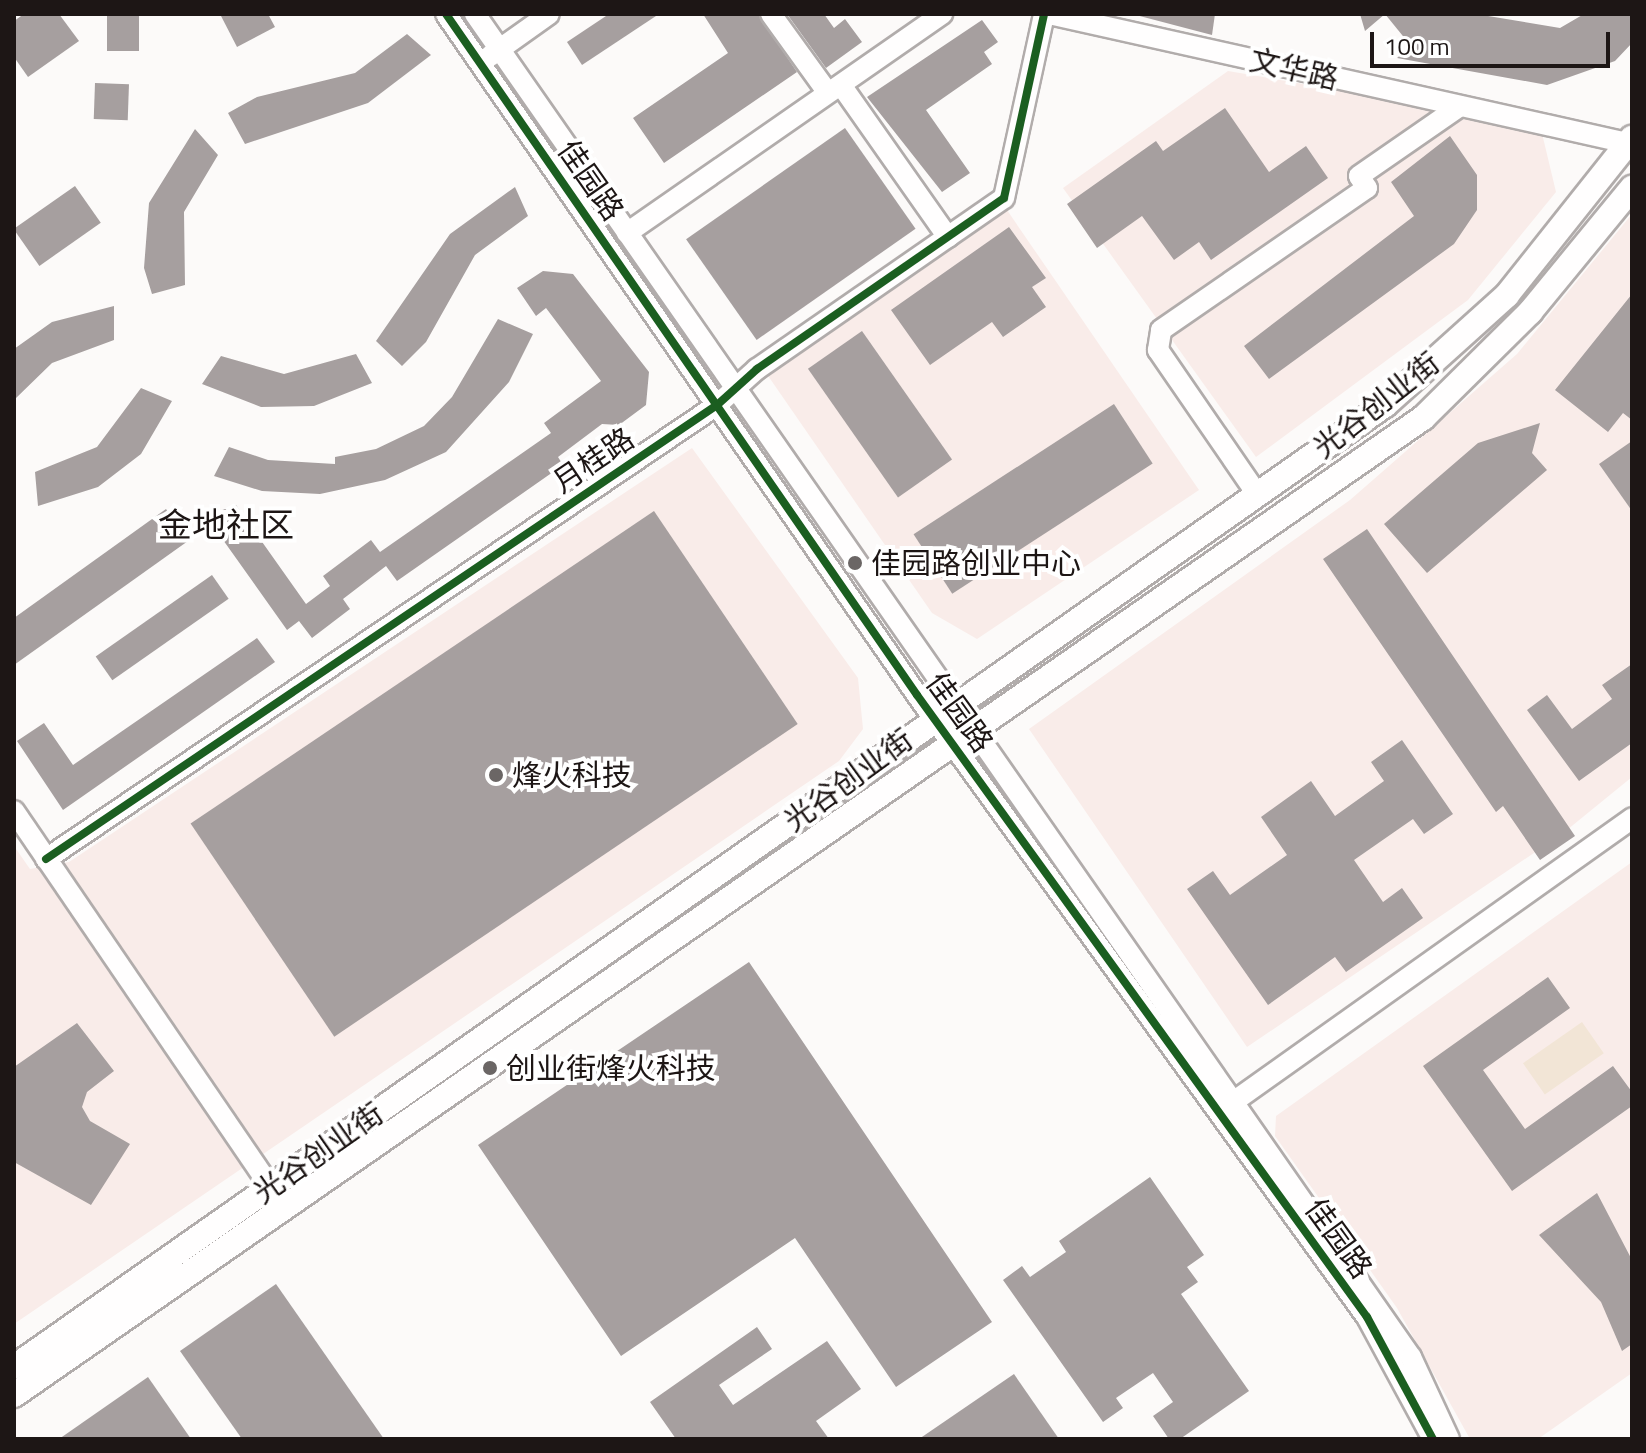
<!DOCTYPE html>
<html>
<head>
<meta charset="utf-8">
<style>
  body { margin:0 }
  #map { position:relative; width:1646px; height:1453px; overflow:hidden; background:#fcfaf9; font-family:"Titillium Web","Noto Sans SC",sans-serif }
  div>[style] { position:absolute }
  .built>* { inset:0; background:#f9ece9 }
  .green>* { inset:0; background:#f2e5d6; transform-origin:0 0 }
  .building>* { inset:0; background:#a69f9f; transform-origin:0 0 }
  .roads { filter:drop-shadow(2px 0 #b1acab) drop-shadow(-2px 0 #b1acab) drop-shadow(0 2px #b1acab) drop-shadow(0 -2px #b1acab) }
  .minor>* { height:20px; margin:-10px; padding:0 10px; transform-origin:10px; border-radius:10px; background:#fffefe }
  .major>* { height:24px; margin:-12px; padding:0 12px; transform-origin:12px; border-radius:12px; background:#fffefe }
  .cycleway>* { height:8px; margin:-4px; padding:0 4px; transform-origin:4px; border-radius:4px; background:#1b5e20 }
  .dots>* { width:22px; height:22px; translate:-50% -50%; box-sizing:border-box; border:4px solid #fff; border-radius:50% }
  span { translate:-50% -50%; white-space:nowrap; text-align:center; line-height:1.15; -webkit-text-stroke:8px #fff; paint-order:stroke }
  .street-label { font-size:30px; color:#1d1615 }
  .poi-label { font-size:30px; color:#1d1615 }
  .left { translate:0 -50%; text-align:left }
  .quarter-label { font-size:34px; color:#1d1615 }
  .frame { position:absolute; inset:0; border:16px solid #1d1615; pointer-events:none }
  .scale { position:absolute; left:1370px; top:32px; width:240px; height:36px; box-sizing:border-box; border:4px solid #1d1615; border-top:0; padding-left:10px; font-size:24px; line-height:28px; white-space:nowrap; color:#1d1615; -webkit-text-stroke:6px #fff; paint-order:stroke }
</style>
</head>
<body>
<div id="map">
  <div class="built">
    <div style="clip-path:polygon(1228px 71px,1540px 125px,1556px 192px,1468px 300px,1256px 457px,1063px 188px)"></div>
    <div style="clip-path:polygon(1007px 210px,1199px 490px,977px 639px,932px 613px,764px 370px)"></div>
    <div style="clip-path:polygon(1632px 214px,1632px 777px,1562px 834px,1247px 1047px,1029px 729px,1350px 500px,1517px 354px)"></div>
    <div style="clip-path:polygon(692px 448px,858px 678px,863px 729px,839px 761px,14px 1324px,14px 846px,30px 869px,69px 862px)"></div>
    <div style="clip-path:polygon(1632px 862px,1632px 1373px,1538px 1439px,1470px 1439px,1397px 1308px,1275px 1136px,1276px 1116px)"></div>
  </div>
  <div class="green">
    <div style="left:1582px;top:1022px;width:38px;height:72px;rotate:55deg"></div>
  </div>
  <div class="building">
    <div style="clip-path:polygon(24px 14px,59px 14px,79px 41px,28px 77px,14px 57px,14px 21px)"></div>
    <div style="left:107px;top:14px;width:32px;height:37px"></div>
    <div style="clip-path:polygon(220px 14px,268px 14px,275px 27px,237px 47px)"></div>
    <div style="clip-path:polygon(609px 14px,659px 14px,582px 65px,567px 42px)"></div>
    <div style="clip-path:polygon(703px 14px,758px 14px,797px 72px,664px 163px,633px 118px,728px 53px)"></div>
    <div style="clip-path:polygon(787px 14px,824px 14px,834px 28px,845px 19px,862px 42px,826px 68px)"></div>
    <div style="clip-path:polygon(1132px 14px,1215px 14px,1212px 35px)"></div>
    <div style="clip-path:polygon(1360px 14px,1476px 14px,1560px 28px,1584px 14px,1632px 14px,1632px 43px,1615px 61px,1547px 85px,1397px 58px,1411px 46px,1385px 14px,1365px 31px)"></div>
    <div style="clip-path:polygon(982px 20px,998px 42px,984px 52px,992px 64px,926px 110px,970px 173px,942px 192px,867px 97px)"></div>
    <div style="clip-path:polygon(407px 34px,431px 55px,368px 103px,245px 144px,228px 113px,257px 97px,355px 73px)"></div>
    <div style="left:95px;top:83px;width:34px;height:36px;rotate:2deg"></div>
    <div style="clip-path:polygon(1225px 108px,1269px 172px,1306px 146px,1328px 178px,1211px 260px,1199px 242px,1174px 260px,1142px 216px,1097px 248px,1067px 204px,1156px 141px,1163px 151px)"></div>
    <div style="left:845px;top:128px;width:123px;height:194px;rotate:55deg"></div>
    <div style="clip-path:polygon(195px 129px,218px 155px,184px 212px,185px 285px,152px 294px,144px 268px,149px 203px)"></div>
    <div style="clip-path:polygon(1450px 136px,1477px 175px,1477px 210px,1454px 244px,1269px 379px,1244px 346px,1414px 216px,1391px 182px)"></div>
    <div style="left:75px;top:186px;width:45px;height:75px;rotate:55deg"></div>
    <div style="clip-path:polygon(515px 187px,528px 216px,475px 255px,426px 342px,402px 366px,376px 341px,450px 234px)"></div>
    <div style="clip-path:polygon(1009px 227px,1046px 278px,1032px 287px,1046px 307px,1003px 337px,992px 322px,930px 365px,891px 310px)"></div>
    <div style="clip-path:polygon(543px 271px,573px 274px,649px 372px,646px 405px,619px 425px,602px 424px,558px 457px,563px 465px,397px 581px,386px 566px,343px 599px,350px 609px,312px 638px,299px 621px,287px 630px,206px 516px,236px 505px,306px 604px,330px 586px,323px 576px,371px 540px,380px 552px,551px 433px,544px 423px,601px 381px,546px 308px,536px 316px,517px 288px)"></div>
    <div style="clip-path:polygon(1632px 294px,1632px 420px,1623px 413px,1608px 432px,1555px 390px)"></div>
    <div style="clip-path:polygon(114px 306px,114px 340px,52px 363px,14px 400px,14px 349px,52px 322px)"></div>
    <div style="clip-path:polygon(498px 319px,533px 334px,509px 382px,446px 452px,385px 480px,320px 494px,262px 491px,214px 476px,229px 447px,268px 460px,335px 464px,335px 457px,376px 449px,424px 426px,452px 397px)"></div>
    <div style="left:862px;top:331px;width:157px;height:66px;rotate:55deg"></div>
    <div style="clip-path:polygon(356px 354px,372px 383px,314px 406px,261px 407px,202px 384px,221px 356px,284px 374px)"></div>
    <div style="clip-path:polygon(141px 388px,172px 401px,141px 454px,98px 487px,38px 506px,35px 472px,97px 447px)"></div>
    <div style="left:1114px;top:404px;width:71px;height:239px;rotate:57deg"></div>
    <div style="clip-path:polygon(1540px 423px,1532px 453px,1547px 470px,1427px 573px,1384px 524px,1478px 443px)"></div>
    <div style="clip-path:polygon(1632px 441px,1632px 511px,1599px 464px)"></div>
    <div style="clip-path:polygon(166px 509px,188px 541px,14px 665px,14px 618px)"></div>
    <div style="left:654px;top:511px;width:257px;height:559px;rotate:56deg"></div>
    <div style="clip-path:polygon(1367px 529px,1575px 836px,1540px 860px,1503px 806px,1496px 812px,1323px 559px)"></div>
    <div style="left:212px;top:575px;width:29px;height:142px;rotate:55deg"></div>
    <div style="clip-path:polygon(257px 638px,275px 662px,63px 810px,17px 741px,44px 723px,73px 765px)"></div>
    <div style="clip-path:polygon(1632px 664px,1632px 743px,1579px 781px,1527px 710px,1547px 695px,1572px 729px,1612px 699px,1602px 685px)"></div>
    <div style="clip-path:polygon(1402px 740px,1453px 814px,1424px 834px,1413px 819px,1354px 860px,1383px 902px,1402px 888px,1423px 918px,1346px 972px,1335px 957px,1268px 1005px,1187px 889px,1213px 871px,1230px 895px,1287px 855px,1261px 817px,1311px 781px,1335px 816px,1384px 781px,1371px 762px)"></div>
    <div style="clip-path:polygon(749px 962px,992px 1322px,896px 1387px,795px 1238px,621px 1356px,478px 1145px)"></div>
    <div style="clip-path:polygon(1548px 977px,1570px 1008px,1483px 1070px,1525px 1129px,1613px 1066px,1632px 1092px,1632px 1106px,1512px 1191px,1423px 1066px)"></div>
    <div style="clip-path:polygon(77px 1023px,114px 1071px,87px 1092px,82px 1107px,90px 1121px,130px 1144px,91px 1205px,14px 1162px,14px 1067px)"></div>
    <div style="clip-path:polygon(1150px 1177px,1204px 1255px,1187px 1267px,1198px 1282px,1181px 1294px,1249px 1391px,1180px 1439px,1169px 1439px,1153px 1416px,1173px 1402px,1153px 1373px,1116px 1398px,1123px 1408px,1103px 1422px,1003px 1280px,1022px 1266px,1030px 1277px,1066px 1252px,1059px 1241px)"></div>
    <div style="clip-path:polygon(1597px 1193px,1632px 1260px,1632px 1344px,1622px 1351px,1601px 1302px,1539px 1235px)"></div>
    <div style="clip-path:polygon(276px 1284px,384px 1439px,242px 1439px,180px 1351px)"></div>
    <div style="clip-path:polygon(757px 1327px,772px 1349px,719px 1385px,733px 1405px,827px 1341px,861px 1389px,816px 1421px,829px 1439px,676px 1439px,650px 1402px)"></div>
    <div style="clip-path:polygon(1014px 1374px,1059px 1439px,919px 1439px)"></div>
    <div style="clip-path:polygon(148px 1377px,191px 1439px,59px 1439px)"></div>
  </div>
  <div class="roads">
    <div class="minor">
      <div style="left:446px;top:14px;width:828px;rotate:55.33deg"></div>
      <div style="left:917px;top:695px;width:768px;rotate:54.12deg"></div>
      <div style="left:1367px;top:1317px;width:139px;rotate:61.6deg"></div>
      <div style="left:475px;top:14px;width:1637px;rotate:55.13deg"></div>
      <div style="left:1411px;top:1357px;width:90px;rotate:65.1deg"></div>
      <div style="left:771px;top:14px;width:97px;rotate:54.2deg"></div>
      <div style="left:1049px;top:14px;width:597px;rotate:12.57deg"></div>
      <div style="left:490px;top:56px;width:72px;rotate:-35.4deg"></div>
      <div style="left:841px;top:85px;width:186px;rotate:54.9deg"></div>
      <div style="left:627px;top:233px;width:384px;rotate:-34.8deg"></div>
      <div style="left:1257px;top:494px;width:175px;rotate:-124.5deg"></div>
      <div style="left:1158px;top:350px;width:20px;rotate:-81deg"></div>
      <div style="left:1161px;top:330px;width:250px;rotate:-34.6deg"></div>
      <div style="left:1367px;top:188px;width:14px;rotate:-124deg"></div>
      <div style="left:1359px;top:176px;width:123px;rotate:-34.7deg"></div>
      <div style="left:14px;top:811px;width:468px;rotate:55.7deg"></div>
      <div style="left:46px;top:859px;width:810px;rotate:-34.08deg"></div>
      <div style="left:717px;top:405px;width:54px;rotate:-42deg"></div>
      <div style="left:757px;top:369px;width:300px;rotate:-34.7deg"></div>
      <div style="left:1004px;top:198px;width:188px;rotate:-77.7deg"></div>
      <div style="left:1233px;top:1102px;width:490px;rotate:-35.4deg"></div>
    </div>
    <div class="major">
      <div style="left:14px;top:1367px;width:1675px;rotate:-35.06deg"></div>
      <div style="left:1385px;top:405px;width:164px;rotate:-42deg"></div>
      <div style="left:1507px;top:295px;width:201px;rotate:-51.5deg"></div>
      <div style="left:14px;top:1395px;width:1715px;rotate:-34.74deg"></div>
      <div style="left:1423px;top:418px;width:151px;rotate:-44.7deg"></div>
      <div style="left:1530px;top:312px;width:161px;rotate:-50.6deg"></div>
    </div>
  </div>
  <div class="cycleway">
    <div style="left:446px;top:14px;width:828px;rotate:55.33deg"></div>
    <div style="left:917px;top:695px;width:768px;rotate:54.12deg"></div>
    <div style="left:1367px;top:1317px;width:139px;rotate:61.6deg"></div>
    <div style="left:46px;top:859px;width:810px;rotate:-34.08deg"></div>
    <div style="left:717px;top:405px;width:54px;rotate:-42deg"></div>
    <div style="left:757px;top:369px;width:300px;rotate:-34.7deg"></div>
    <div style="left:1004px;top:198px;width:188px;rotate:-77.7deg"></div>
  </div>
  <div class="dots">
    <div style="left:855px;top:563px;background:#6b6665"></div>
    <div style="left:496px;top:775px;background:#6b6665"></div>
    <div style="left:490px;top:1068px;background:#6b6665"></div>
  </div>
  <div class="street-label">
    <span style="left:1294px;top:69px;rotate:13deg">文华路</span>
    <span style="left:591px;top:180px;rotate:55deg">佳园路</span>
    <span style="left:1376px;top:405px;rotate:-38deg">光谷创业街</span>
    <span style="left:593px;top:460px;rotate:-34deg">月桂路</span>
    <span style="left:960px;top:712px;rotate:54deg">佳园路</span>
    <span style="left:848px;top:780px;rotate:-36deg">光谷创业街</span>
    <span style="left:318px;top:1153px;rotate:-35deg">光谷创业街</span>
    <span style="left:1339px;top:1238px;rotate:54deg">佳园路</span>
  </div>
  <div class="poi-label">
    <span class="left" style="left:871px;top:563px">佳园路创业中心</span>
    <span class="left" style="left:512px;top:775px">烽火科技</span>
    <span class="left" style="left:506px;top:1068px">创业街烽火科技</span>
  </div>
  <div class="quarter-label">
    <span style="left:226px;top:525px">金地社区</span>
  </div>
  <div class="frame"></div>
  <div class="scale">100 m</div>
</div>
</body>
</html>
